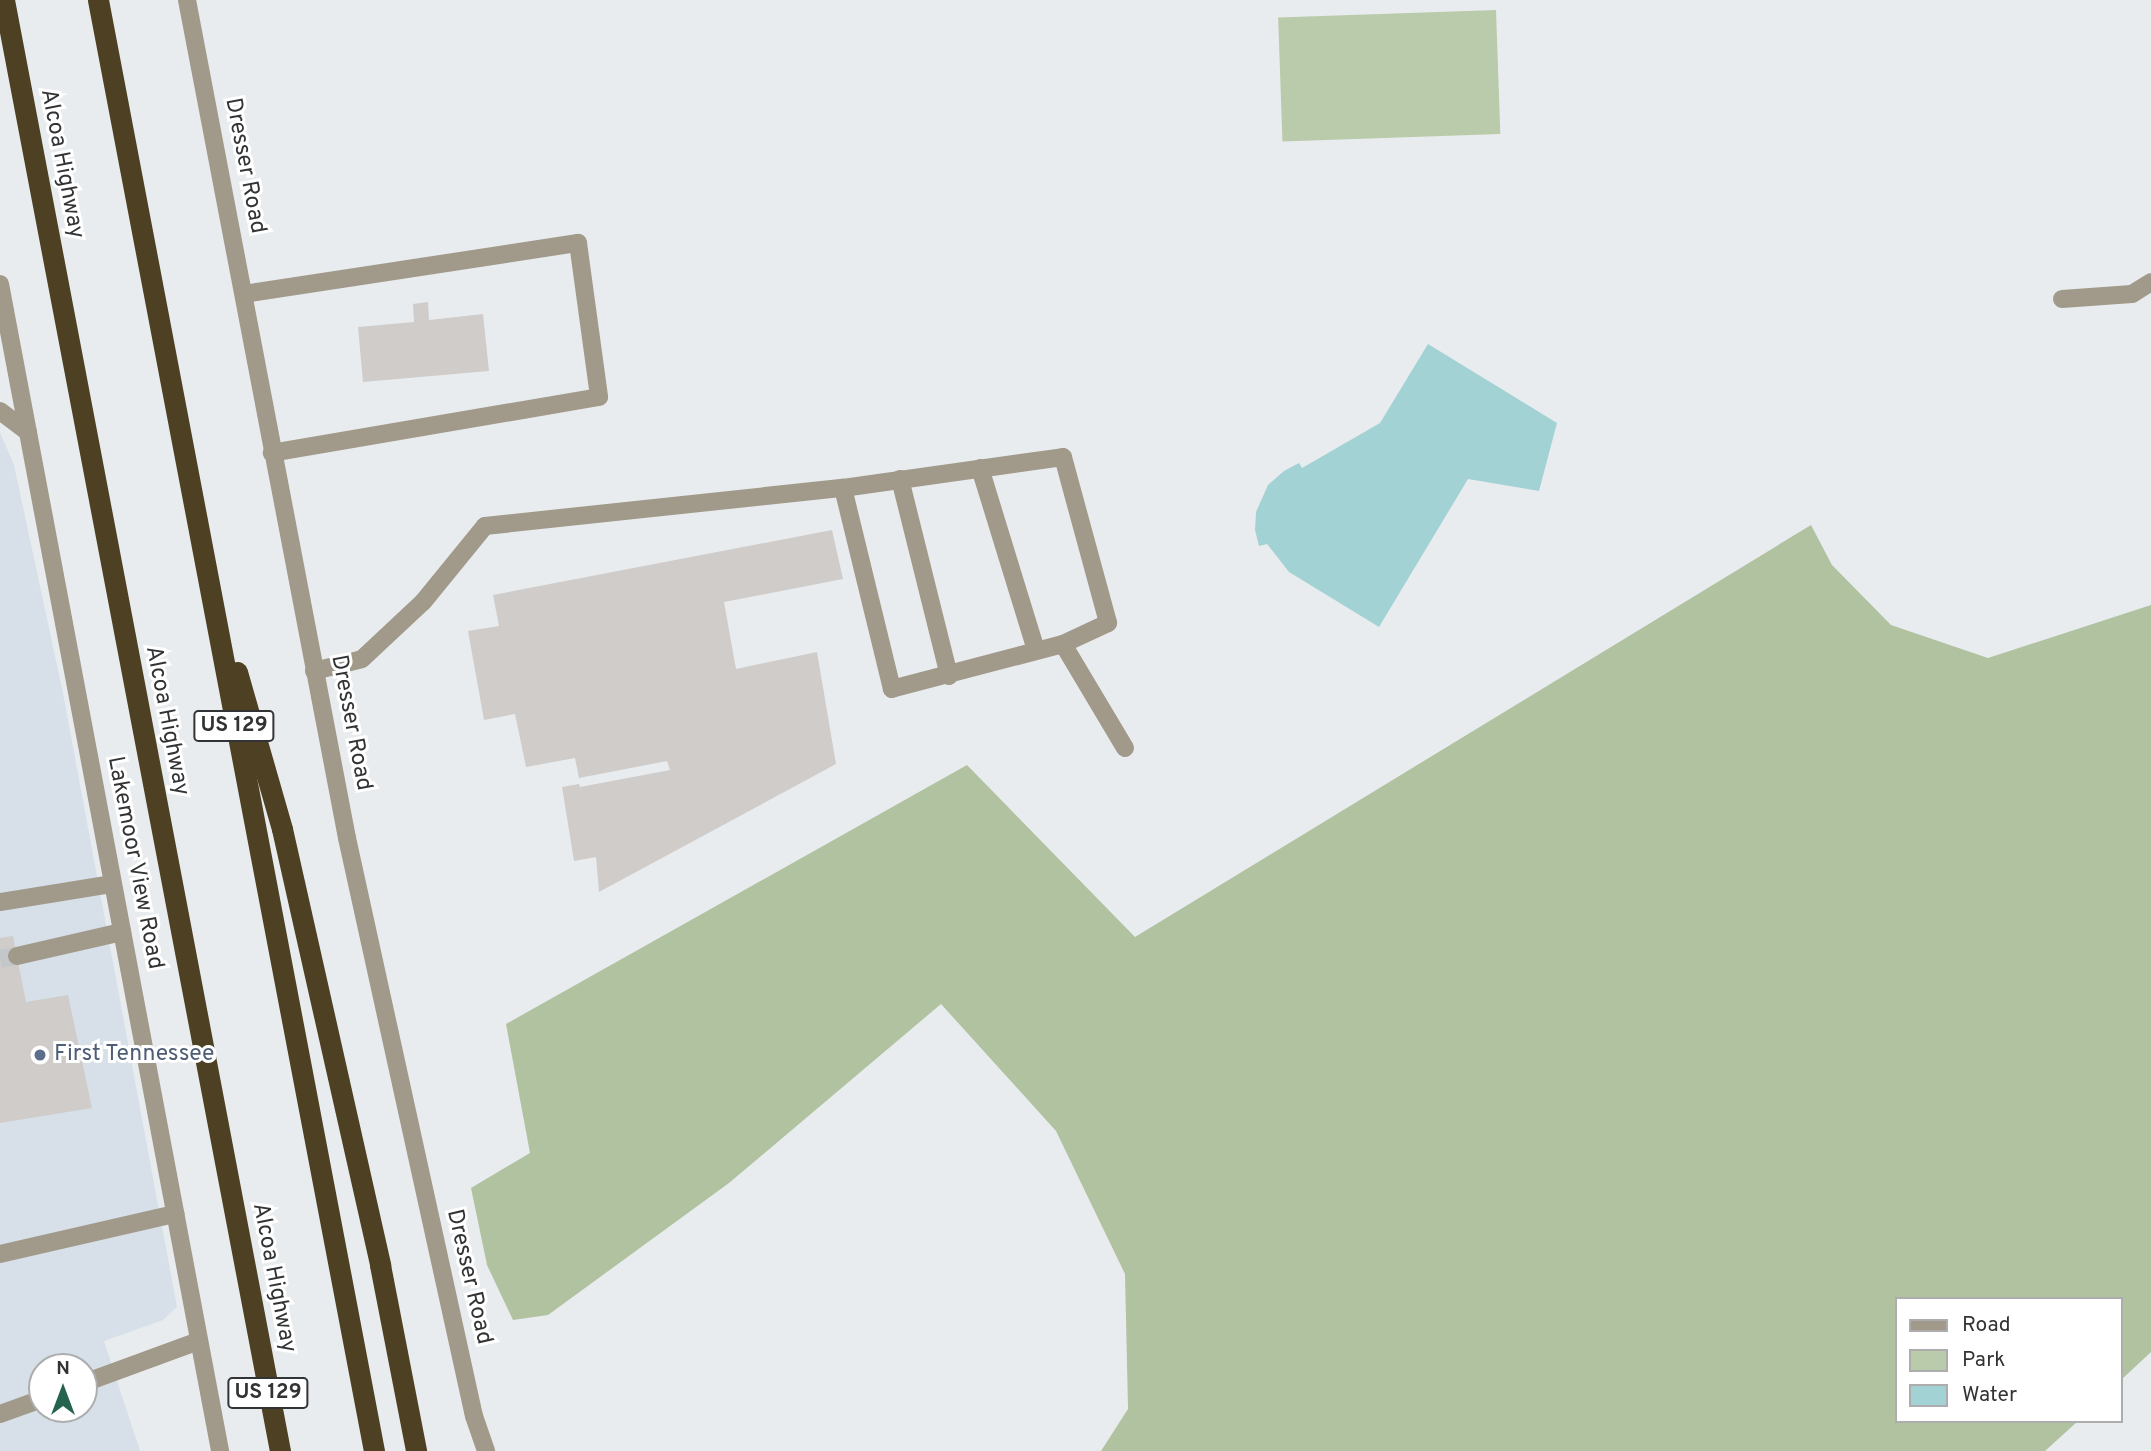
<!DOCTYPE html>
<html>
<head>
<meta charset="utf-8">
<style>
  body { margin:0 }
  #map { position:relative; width:2151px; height:1451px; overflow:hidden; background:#e9ecef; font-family:Overpass,sans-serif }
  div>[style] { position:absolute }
  .built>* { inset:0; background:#d7e0e8 }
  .green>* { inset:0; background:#b9cbaa; transform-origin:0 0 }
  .forest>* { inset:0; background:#b0c2a0 }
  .water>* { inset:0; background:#a2d2d3 }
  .building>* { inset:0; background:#cfccca }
  .minor-tunnel>* { height:18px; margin-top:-9px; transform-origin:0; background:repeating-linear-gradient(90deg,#c4c7ca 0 18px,transparent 0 27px) }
  .minor>* { height:18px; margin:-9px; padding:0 9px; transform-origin:9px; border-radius:9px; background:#a19a8b }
  .highway>* { height:21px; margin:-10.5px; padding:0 10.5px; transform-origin:10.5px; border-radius:10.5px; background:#4e4022 }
  .dots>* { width:19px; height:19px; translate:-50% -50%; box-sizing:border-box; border:4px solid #fff; border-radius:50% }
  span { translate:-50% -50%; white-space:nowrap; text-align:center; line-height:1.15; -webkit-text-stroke:6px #fff; paint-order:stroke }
  .shield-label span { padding:2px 5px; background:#fff; border:2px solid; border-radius:5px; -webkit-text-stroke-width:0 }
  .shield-label { font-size:21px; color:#323334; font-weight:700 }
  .street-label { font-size:23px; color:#323334 }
  .service-label { font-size:23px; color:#4e5e75 }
  .left { translate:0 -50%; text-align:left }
  .legend { position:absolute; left:1895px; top:1297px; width:228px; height:126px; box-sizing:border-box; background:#fff; border:2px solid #adadae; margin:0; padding:9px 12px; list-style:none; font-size:21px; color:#323334 }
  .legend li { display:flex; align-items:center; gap:14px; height:35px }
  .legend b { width:35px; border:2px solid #adadae }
  .north { position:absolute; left:28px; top:1353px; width:70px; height:70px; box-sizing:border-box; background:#fff; border:2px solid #adadae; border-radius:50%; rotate:0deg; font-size:19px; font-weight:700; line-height:28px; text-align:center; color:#323334 }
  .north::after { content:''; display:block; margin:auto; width:24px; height:32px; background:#25634f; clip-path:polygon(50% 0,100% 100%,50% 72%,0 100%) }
</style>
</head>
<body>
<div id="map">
  <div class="built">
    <div style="clip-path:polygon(evenodd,0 432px,14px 465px,63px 693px,177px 1307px,163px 1320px,104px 1341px,140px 1451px,0 1451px,0 432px,42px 1367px,84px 1367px,84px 1409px,42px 1409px,42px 1367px)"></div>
  </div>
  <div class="green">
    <div style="left:1496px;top:10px;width:124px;height:218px;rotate:88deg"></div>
  </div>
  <div class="forest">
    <div style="clip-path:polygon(1811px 525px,1832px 565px,1891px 625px,1988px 658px,2151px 605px,2151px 1352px,2121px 1380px,2121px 1299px,1897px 1299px,1897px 1421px,2078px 1421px,2045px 1451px,1101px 1451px,1128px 1409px,1125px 1274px,1056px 1131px,941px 1004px,729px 1183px,548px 1315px,513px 1320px,487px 1265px,471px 1188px,530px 1153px,506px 1024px,967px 765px,1135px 937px)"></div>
  </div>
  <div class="water">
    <div style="clip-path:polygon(1428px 344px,1557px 423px,1539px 491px,1468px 479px,1379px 627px,1289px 572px,1267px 544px,1259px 546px,1255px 530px,1256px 512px,1268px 485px,1284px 471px,1299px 463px,1302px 468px,1380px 423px)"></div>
  </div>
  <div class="building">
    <div style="clip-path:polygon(428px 302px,429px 320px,483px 314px,489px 371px,363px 382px,358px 327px,414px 322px,413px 304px)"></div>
    <div style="clip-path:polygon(832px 530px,843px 579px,724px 602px,736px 669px,817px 652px,836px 764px,599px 892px,596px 857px,574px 861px,562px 787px,579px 784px,580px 787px,670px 770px,667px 761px,579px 778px,575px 758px,526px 767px,515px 714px,484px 720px,468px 631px,499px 626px,493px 595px)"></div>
    <div style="clip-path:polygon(13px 936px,26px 1002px,68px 995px,92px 1108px,0 1123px,0 938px)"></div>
  </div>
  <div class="minor-tunnel">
    <div style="left:0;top:959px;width:17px;rotate:-10deg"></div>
  </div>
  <div class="minor">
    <div style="left:187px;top:0;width:853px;rotate:79.19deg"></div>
    <div style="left:347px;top:838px;width:592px;rotate:77.61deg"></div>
    <div style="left:474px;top:1416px;width:37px;rotate:71deg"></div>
    <div style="left:0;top:284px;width:1188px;rotate:79.32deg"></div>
    <div style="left:244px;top:294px;width:338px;rotate:-8.7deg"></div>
    <div style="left:578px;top:243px;width:155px;rotate:82.2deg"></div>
    <div style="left:599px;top:397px;width:332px;rotate:170.3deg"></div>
    <div style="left:2062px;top:299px;width:70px;rotate:-4.1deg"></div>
    <div style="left:2132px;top:294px;width:22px;rotate:-32deg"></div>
    <div style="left:0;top:411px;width:35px;rotate:37deg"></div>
    <div style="left:980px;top:468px;width:190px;rotate:72.9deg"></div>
    <div style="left:900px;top:479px;width:203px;rotate:76deg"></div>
    <div style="left:1063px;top:644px;width:121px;rotate:59.2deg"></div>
    <div style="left:314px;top:671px;width:49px;rotate:-14deg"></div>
    <div style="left:362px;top:659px;width:83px;rotate:-43.1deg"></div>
    <div style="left:423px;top:602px;width:98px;rotate:-50.8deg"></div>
    <div style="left:485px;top:526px;width:360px;rotate:-6.1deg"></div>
    <div style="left:843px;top:488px;width:222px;rotate:-8deg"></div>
    <div style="left:1063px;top:457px;width:172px;rotate:74.8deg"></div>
    <div style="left:1108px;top:623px;width:50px;rotate:155deg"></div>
    <div style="left:1063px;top:644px;width:177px;rotate:165.3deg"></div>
    <div style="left:892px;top:689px;width:207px;rotate:-103.7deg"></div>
    <div style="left:0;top:902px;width:114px;rotate:-9.1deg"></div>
    <div style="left:17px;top:956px;width:108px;rotate:-12.9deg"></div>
    <div style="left:0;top:1254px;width:180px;rotate:-12.9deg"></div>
    <div style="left:84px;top:1383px;width:122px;rotate:-20.1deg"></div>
    <div style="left:0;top:1414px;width:45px;rotate:-19.7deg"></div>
  </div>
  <div class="highway">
    <div style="left:4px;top:0;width:1477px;rotate:79.23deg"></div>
    <div style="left:98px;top:0;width:1477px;rotate:79.23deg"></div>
    <div style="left:237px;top:672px;width:163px;rotate:74deg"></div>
    <div style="left:282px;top:829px;width:447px;rotate:77.3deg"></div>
    <div style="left:380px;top:1265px;width:189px;rotate:79deg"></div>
  </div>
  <div class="dots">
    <div style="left:40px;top:1055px;background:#5c6f8a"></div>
  </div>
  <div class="shield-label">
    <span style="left:234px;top:726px">US 129</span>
    <span style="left:268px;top:1393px">US 129</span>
  </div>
  <div class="street-label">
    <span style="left:61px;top:164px;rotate:79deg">Alcoa Highway</span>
    <span style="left:244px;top:166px;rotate:79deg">Dresser Road</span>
    <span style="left:166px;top:721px;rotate:79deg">Alcoa Highway</span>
    <span style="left:350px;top:723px;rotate:79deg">Dresser Road</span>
    <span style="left:134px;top:863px;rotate:79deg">Lakemoor View Road</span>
    <span style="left:468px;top:1277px;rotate:77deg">Dresser Road</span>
    <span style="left:273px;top:1278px;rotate:79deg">Alcoa Highway</span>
  </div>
  <div class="service-label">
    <span class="left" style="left:54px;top:1055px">First Tennessee</span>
  </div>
  <ul class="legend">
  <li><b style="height:9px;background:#a19a8b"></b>Road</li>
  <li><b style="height:19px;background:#b9cbaa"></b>Park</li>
  <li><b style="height:19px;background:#a2d2d3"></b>Water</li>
  </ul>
  <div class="north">N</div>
</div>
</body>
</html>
